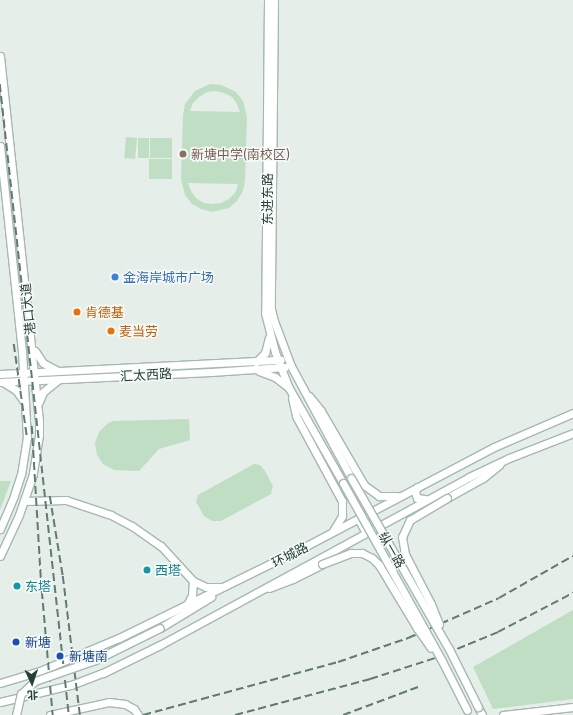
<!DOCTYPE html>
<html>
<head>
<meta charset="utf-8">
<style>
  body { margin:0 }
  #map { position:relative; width:573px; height:715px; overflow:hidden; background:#e5eee9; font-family:Cabin,"Noto Sans SC",sans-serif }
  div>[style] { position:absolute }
  .green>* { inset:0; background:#bfdec4; transform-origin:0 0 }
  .roads { filter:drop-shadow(1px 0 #a4b9b0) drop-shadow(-1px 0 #a4b9b0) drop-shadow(0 1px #a4b9b0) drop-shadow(0 -1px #a4b9b0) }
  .secondary>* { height:7px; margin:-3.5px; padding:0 3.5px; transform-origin:3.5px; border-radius:3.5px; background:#fff }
  .rail>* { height:1.5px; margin-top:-0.75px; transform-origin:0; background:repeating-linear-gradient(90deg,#607b71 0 8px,transparent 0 12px) }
  .bridges { filter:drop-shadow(1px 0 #a4b9b0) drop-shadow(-1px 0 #a4b9b0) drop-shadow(0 1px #a4b9b0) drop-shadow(0 -1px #a4b9b0) }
  .secondary-bridge>* { height:7px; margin:-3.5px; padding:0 3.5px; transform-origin:3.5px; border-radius:3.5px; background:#fff }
  .dots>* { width:11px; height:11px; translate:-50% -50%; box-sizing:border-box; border:2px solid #f6faf8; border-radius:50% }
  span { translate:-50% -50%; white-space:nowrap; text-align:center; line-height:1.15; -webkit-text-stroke:3px #f6faf8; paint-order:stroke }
  .education-label { font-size:13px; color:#785e54 }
  .left { translate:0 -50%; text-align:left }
  .street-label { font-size:13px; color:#254036 }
  .shop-label { font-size:13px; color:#366cbe }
  .food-label { font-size:13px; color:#c56008 }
  .culture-label { font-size:13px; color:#0d838f }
  .transit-label { font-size:13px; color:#164399 }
  .north { position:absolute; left:12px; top:663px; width:40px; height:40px; -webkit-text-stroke:3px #f6faf8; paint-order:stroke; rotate:177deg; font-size:11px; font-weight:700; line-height:16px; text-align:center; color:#254036 }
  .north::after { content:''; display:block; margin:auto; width:14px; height:18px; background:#254036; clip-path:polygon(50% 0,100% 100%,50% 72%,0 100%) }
</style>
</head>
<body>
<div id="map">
  <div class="green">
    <div style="clip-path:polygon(evenodd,210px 84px,221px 85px,236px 92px,243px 101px,247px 117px,245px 181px,243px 191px,237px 201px,229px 208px,212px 212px,201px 209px,192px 204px,185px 195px,181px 179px,183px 115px,185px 104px,195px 91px,210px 84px,215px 91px,224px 93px,232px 97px,237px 104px,240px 112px,190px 111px,193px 103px,199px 97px,207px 92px,215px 91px,210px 84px,188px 183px,237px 184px,238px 185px,235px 193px,229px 199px,221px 203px,212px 204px,204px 203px,196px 198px,191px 191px,188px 183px)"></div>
    <div style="left:126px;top:137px;width:11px;height:21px;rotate:5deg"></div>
    <div style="left:138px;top:138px;width:11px;height:20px"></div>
    <div style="left:150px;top:138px;width:11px;height:20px"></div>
    <div style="left:161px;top:138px;width:11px;height:20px"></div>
    <div style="left:149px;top:159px;width:12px;height:20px"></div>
    <div style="left:161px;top:159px;width:11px;height:20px"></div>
    <div style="clip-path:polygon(189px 419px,190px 440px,159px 449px,139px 471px,114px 470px,103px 464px,97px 455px,95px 443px,99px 432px,108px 423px,113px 421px)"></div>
    <div style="clip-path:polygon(254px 464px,260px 465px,265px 471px,273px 486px,271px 494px,221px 521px,212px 521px,204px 516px,196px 502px,198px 495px)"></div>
    <div style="clip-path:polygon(0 481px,11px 481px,0 510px)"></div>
    <div style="clip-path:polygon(573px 610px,573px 699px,493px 709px,473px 667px)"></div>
  </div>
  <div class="roads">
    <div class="secondary">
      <div style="left:268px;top:0;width:313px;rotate:90.5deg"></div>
      <div style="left:265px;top:313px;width:40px;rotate:75.6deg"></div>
      <div style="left:275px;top:352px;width:39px;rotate:69deg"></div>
      <div style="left:289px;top:388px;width:109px;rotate:60.4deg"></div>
      <div style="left:274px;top:0;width:309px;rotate:90.6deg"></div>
      <div style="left:271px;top:309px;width:12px;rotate:76deg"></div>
      <div style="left:274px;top:321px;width:48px;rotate:69.3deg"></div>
      <div style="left:291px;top:366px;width:127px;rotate:61.8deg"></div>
      <div style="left:0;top:56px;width:367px;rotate:83.9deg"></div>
      <div style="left:39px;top:421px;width:14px;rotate:90deg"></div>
      <div style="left:39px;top:435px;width:39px;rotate:99deg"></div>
      <div style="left:33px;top:474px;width:43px;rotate:108.9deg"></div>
      <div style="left:19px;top:515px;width:45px;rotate:114.9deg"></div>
      <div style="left:0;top:146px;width:206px;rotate:83.9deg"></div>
      <div style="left:22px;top:351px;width:86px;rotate:86.7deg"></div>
      <div style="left:27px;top:437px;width:37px;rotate:99deg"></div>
      <div style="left:21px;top:474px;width:23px;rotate:108deg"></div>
      <div style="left:14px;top:496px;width:36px;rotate:113deg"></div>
      <div style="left:35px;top:351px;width:14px;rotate:56deg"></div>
      <div style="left:43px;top:363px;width:15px;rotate:28deg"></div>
      <div style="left:256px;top:362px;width:13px;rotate:-45deg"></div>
      <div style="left:265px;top:353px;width:16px;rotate:-76deg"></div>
      <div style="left:259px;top:371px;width:17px;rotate:21deg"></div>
      <div style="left:275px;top:377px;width:16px;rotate:38deg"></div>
      <div style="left:0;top:374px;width:281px;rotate:-2.9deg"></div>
      <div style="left:0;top:382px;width:211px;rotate:-2.7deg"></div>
      <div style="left:211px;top:372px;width:74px;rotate:-3.9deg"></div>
      <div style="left:3px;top:382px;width:15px;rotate:32deg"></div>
      <div style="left:16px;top:390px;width:16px;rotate:55deg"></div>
      <div style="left:309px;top:396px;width:19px;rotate:51deg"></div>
      <div style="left:321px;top:411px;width:86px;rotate:59.8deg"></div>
      <div style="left:364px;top:485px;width:19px;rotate:36deg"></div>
      <div style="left:379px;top:496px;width:18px"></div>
      <div style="left:292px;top:398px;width:18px;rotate:77deg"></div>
      <div style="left:296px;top:416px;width:97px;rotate:61.6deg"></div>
      <div style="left:342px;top:501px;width:15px;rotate:90deg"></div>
      <div style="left:342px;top:516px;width:17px;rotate:121deg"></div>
      <div style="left:39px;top:402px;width:11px;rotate:-68deg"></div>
      <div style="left:43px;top:392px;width:19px;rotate:-39deg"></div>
      <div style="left:417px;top:487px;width:5px;rotate:112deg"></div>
      <div style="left:415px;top:492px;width:6px;rotate:72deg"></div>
      <div style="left:417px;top:498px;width:8px;rotate:7deg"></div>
      <div style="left:447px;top:498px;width:41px;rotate:-29.1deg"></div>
      <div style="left:483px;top:478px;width:21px;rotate:-39deg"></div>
      <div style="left:24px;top:501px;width:42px;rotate:-1.4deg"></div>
      <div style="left:66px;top:500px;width:47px;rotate:18.4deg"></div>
      <div style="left:111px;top:515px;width:24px;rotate:28deg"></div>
      <div style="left:132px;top:526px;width:35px;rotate:35deg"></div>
      <div style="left:161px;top:546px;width:47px;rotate:47.6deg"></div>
      <div style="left:193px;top:581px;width:14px;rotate:25deg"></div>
      <div style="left:206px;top:587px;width:16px"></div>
      <div style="left:358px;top:518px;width:15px;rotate:62deg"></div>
      <div style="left:269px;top:588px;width:26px;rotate:-21deg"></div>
      <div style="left:293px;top:579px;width:33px;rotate:-27deg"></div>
      <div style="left:187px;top:605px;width:11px;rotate:-63deg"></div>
      <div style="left:192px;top:595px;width:14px;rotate:-86deg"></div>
      <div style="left:160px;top:628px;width:60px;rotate:-31.3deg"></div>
      <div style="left:0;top:683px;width:42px;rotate:-16.7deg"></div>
      <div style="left:40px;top:671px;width:86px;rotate:-22.7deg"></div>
      <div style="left:119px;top:638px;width:211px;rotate:-26.2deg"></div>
      <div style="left:308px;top:545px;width:210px;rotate:-27.8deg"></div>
      <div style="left:494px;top:447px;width:86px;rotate:-23.3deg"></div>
      <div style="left:0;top:702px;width:73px;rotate:-13.5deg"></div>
      <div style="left:71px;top:685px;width:34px;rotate:-21deg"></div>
      <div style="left:103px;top:673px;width:64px;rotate:-26.2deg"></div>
      <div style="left:160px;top:645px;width:352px;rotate:-28.5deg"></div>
      <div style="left:469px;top:477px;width:44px;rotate:-25.4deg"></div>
      <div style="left:509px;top:458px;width:69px;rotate:-21.3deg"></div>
      <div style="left:478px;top:707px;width:9px;rotate:63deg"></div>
      <div style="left:50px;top:715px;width:60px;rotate:-12.4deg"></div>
      <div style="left:109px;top:702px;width:16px;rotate:7deg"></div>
      <div style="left:125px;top:704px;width:10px;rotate:29deg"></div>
      <div style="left:134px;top:709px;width:7px;rotate:56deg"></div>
      <div style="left:503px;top:715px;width:70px;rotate:-6.5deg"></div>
    </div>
  </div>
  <div class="rail">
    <div style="left:0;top:84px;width:635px;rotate:83.76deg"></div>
    <div style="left:14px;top:344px;width:94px;rotate:82deg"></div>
    <div style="left:32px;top:426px;width:153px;rotate:86.6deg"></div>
    <div style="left:41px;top:579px;width:137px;rotate:85deg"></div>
    <div style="left:50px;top:496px;width:81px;rotate:80.8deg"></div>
    <div style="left:63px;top:576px;width:140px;rotate:83deg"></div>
    <div style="left:143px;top:715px;width:202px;rotate:-15.2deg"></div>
    <div style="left:338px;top:662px;width:74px;rotate:-18.9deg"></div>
    <div style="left:408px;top:638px;width:99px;rotate:-23.7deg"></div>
    <div style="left:499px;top:598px;width:85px;rotate:-29.6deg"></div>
    <div style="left:235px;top:715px;width:140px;rotate:-14.9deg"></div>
    <div style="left:370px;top:679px;width:68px;rotate:-17.9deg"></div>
    <div style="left:435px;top:658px;width:68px;rotate:-22.4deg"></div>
    <div style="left:498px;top:632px;width:85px;rotate:-27.5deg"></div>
    <div style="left:343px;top:715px;width:80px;rotate:-20.5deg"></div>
  </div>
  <div class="bridges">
    <div class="secondary-bridge">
      <div style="left:351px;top:478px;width:197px;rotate:60.2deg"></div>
      <div style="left:449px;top:649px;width:65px;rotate:63.4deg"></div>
      <div style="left:343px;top:483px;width:204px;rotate:60.9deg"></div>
      <div style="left:442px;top:661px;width:55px;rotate:63deg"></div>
      <div style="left:322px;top:564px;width:31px;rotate:-21deg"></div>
      <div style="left:351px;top:553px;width:11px"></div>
      <div style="left:362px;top:553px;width:11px;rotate:27deg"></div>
      <div style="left:372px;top:558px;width:10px;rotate:45deg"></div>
      <div style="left:379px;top:565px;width:74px;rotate:58.9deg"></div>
      <div style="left:417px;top:628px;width:24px;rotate:55deg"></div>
      <div style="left:439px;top:624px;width:22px;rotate:-112deg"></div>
      <div style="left:431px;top:604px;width:56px;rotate:-117.5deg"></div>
      <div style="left:405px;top:554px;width:17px;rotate:-100deg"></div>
      <div style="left:402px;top:537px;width:19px;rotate:-65deg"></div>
      <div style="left:410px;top:520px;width:43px;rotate:-30.7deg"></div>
      <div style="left:16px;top:715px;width:22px;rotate:-77deg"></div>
      <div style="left:21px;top:694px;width:19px;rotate:-43deg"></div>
      <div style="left:35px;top:681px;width:64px;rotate:-19.3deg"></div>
      <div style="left:95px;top:660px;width:72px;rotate:-26.2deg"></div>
    </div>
  </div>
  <div class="dots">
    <div style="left:183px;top:154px;background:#8d6e63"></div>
    <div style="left:115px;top:277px;background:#3f7fe0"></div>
    <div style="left:77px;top:312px;background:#e8710a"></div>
    <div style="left:111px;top:331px;background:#e8710a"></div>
    <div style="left:147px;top:570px;background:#0f9aa8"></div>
    <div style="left:17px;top:586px;background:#0f9aa8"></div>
    <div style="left:16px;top:642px;background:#1a4fb4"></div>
    <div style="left:60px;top:656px;background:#1a4fb4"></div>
  </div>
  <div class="education-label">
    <span class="left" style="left:191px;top:154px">新塘中学(南校区)</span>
  </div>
  <div class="street-label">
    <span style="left:267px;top:199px;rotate:-90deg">东进东路</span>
    <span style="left:28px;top:309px;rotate:-96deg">港口大道</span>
    <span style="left:146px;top:375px;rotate:-3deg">汇太西路</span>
    <span style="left:392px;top:550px;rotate:60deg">纵一路</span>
    <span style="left:290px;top:555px;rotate:-27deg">环城路</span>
  </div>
  <div class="shop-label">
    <span class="left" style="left:123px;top:277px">金海岸城市广场</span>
  </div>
  <div class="food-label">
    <span class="left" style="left:85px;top:312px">肯德基</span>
    <span class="left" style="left:119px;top:331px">麦当劳</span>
  </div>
  <div class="culture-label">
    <span class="left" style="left:155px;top:570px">西塔</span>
    <span class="left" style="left:25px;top:586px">东塔</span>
  </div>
  <div class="transit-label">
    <span class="left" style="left:25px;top:642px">新塘</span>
    <span class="left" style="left:69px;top:656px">新塘南</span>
  </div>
  <div class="north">北</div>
</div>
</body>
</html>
